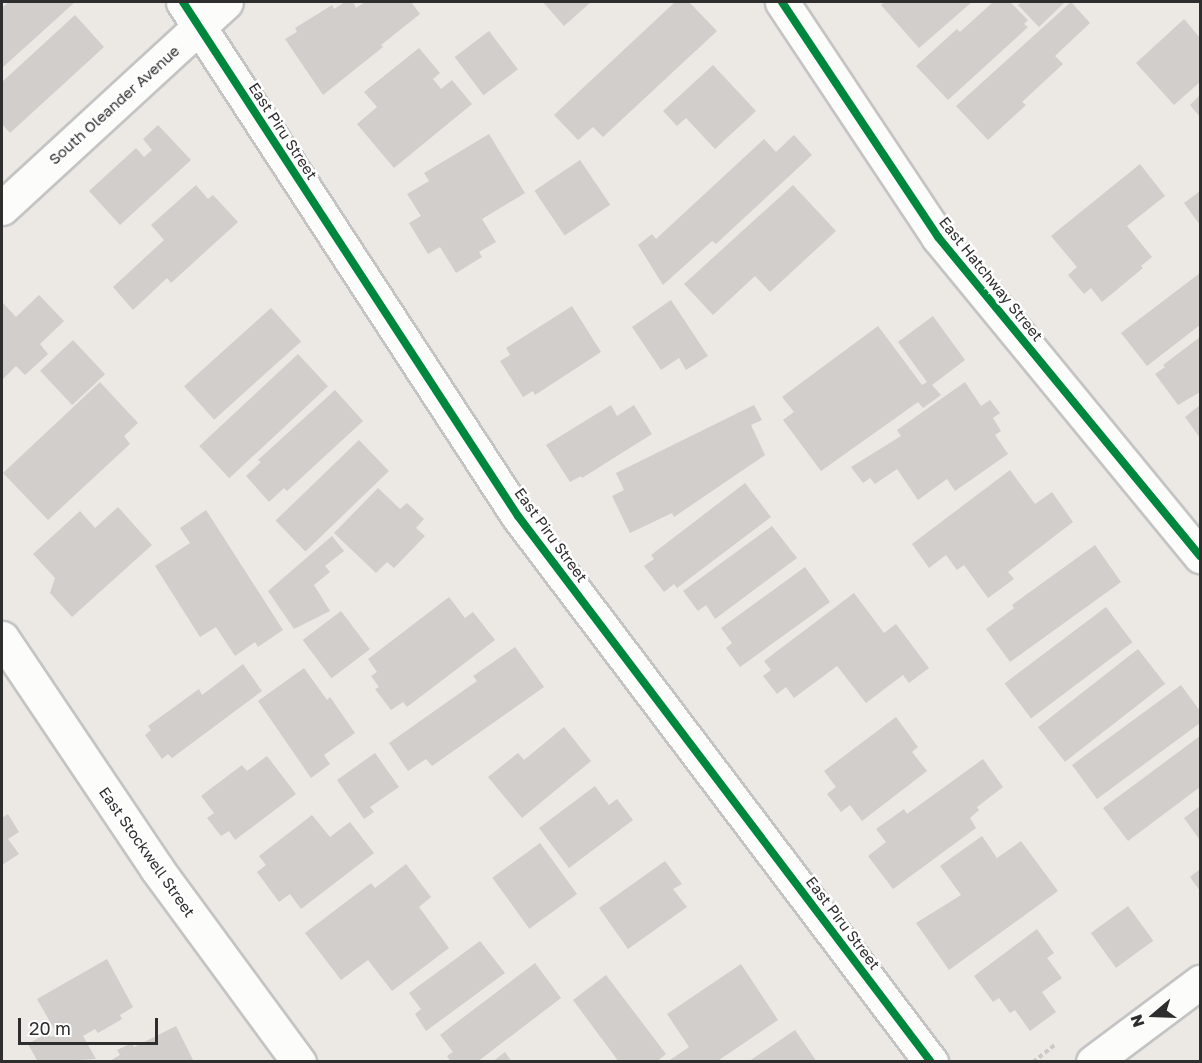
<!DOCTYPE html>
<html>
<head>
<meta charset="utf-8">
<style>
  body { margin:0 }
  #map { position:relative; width:1202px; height:1063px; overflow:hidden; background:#ece8e4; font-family:"Golos Text",sans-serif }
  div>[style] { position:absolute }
  .building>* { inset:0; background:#d1cecb; transform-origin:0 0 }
  .path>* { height:4px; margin-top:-2px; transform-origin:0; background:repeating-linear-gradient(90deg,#c9c9c8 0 4.5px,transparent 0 7.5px) }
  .roads { filter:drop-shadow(2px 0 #c5c4c5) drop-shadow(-2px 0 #c5c4c5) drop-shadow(0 2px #c5c4c5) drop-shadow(0 -2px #c5c4c5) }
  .street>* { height:33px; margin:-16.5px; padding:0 16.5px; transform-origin:16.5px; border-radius:16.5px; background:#fcfcfb }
  .secondary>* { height:33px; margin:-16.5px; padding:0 16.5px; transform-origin:16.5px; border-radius:16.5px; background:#fcfcfb }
  .cycleway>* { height:8px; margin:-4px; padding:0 4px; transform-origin:4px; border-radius:4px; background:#00873e }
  span { translate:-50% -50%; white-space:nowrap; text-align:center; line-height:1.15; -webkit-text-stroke:5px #fff; paint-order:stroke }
  .street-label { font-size:15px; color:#2e2e2e }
  .frame { position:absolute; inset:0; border:3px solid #2e2e2e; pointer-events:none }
  .north { position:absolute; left:1124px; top:985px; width:60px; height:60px; -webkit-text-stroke:4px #fff; paint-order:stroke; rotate:251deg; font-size:16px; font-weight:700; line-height:24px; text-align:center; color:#2e2e2e }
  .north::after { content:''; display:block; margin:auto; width:21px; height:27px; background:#2e2e2e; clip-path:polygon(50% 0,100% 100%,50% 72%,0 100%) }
  .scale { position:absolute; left:18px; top:1018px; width:140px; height:27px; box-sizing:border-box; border:3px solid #2e2e2e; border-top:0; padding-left:8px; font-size:18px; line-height:21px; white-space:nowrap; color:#2e2e2e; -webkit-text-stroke:4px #fff; paint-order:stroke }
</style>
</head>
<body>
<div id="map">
  <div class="building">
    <div style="clip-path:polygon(9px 2px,75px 2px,2px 68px,2px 8px)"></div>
    <div style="clip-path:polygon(345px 2px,353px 2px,356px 8px,365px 2px,411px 2px,420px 14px,381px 45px,383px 47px,323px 95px,285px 39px,297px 32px,295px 28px,332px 5px,334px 9px)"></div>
    <div style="clip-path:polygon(543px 2px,591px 2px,564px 26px)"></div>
    <div style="clip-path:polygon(675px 2px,689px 2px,717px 31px,603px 137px,593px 127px,578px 140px,554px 115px)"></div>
    <div style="clip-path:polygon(885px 2px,972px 2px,919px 48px,881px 5px)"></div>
    <div style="clip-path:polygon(993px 2px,1010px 2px,1028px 20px,1024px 24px,1028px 27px,948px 100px,916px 66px,957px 29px,960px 32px)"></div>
    <div style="clip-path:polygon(1022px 2px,1065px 2px,1039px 27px,1018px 5px)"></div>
    <div style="clip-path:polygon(1071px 2px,1090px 23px,1055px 56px,1063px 64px,1022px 102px,1026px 105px,988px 140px,956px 106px)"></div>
    <div style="clip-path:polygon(75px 15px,104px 47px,10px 133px,2px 124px,2px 82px)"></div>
    <div style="clip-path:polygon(1184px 19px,1200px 38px,1200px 82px,1174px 105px,1136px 63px)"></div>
    <div style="left:489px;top:31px;width:48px;height:43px;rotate:53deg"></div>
    <div style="clip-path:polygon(419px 48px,440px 73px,433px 79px,441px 89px,452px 80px,472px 104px,394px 168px,357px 124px,377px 107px,364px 92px)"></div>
    <div style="clip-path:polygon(713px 65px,756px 111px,715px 149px,686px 118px,677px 126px,663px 111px)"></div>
    <div style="clip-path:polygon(1200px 95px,1200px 117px,1190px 105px)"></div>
    <div style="clip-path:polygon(158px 125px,191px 160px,120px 225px,89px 191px,136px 148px,144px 157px,152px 150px,143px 139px)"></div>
    <div style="clip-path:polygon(489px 134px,525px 193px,482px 219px,496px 242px,479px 252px,482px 257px,456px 273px,440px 247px,428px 254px,409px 223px,421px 216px,407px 194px,429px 181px,424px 173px)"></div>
    <div style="clip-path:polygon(794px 135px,812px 155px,716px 244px,712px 241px,663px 285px,638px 245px,652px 234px,656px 239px,764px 139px,776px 152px)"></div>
    <div style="left:580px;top:160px;width:54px;height:55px;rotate:56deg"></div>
    <div style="clip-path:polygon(1140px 164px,1165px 196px,1127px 226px,1152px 257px,1141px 266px,1143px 268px,1102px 302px,1091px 288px,1084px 294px,1068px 275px,1077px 267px,1051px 236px)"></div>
    <div style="clip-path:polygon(196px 185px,208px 199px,213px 195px,238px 222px,171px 283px,167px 278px,133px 310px,113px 287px,164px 240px,151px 225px)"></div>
    <div style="clip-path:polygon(793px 185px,836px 231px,770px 292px,755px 276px,713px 315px,684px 284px)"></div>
    <div style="clip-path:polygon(1200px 191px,1200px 225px,1184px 203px)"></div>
    <div style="clip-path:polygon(1200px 273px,1200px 325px,1147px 366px,1121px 333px)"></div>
    <div style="clip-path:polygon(39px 295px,64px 321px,40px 344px,48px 354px,25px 375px,16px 366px,2px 380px,2px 305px,3px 303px,16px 317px)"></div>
    <div style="clip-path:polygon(671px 300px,708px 356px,686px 370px,679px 358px,661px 370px,632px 327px)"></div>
    <div style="clip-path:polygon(572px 306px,601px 352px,535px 395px,533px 391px,523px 397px,500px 361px,510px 355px,506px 348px)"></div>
    <div style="left:271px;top:308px;width:45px;height:117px;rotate:48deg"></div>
    <div style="clip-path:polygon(933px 316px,965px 360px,932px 385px,941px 395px,923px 408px,918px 402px,821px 471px,783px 420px,794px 412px,782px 397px,878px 326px,922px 385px,927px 382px,898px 342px)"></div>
    <div style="clip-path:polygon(1200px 337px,1200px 392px,1178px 405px,1155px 374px,1165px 367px,1163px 365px)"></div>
    <div style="left:73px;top:340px;width:47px;height:45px;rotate:47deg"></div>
    <div style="left:298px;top:354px;width:44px;height:135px;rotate:47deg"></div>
    <div style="clip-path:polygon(100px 382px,138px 423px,124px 436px,130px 444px,48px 520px,3px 473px)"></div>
    <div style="clip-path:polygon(965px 382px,981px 406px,990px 400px,1000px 413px,993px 418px,1001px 431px,995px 435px,1008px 454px,955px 491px,947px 479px,918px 500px,897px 469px,875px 484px,870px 478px,863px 483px,851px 467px,901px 436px,897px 430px)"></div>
    <div style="clip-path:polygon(335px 390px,363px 421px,287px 491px,284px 488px,269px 502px,246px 476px,261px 462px,258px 460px)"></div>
    <div style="clip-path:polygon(611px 405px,617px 416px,634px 405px,652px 434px,582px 478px,581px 476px,570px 482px,546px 445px)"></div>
    <div style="clip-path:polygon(754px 405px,762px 420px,751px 425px,765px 455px,674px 517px,672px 513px,630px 533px,612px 496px,624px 490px,616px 473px)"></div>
    <div style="clip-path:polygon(1200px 405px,1200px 438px,1185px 417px)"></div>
    <div style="left:359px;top:440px;width:43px;height:116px;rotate:46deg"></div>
    <div style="clip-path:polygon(1010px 470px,1035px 504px,1052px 492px,1073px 522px,1008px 572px,1014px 579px,988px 598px,964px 565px,957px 570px,946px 555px,929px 568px,912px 544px)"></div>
    <div style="clip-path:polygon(745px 483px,771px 517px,677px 588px,674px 584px,664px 592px,644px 566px,654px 559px,651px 555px)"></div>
    <div style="clip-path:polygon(378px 488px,400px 509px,407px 503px,424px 519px,416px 528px,425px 536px,394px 568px,387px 562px,376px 573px,334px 533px)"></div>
    <div style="clip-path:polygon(118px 507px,152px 545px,72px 617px,50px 593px,55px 578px,33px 554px,80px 511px,95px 528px)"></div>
    <div style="clip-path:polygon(206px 510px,283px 630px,258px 647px,255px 642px,235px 656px,216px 627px,200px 637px,155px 566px,190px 543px,180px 528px)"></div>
    <div style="clip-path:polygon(772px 526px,797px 558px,715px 619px,706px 605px,698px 611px,683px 591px)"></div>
    <div style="clip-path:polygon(332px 536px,344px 551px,325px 566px,330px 572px,314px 585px,330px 611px,294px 629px,268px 591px)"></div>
    <div style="clip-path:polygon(1095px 545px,1121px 582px,1010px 662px,986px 629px,1014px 608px,1012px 605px)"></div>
    <div style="clip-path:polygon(805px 567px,830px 602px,740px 667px,726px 648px,732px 643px,721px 628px)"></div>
    <div style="clip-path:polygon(854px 593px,884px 633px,896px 624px,929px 668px,909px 683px,903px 675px,866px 703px,837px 666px,794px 698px,786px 687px,777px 694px,763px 676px,771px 670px,764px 661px)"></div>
    <div style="clip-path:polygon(449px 597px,465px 618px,473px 612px,495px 640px,407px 707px,403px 702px,391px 710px,375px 689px,379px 687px,371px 676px,377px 672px,368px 659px)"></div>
    <div style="left:1106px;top:607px;width:44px;height:127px;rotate:53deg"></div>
    <div style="left:341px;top:611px;width:48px;height:48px;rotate:53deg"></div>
    <div style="clip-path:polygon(515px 647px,544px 687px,432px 766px,426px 759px,408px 771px,389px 743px,477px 681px,473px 676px)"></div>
    <div style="left:1138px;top:649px;width:44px;height:127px;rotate:52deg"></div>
    <div style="clip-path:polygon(243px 664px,262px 691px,172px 758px,168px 754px,162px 759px,145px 735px,151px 730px,148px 726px,199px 689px,202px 695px)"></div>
    <div style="clip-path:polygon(304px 668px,327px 700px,330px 697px,355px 733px,324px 755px,330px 764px,311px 778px,258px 701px)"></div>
    <div style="clip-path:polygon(1181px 685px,1200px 711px,1200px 723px,1097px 799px,1072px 765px)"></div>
    <div style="clip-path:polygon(896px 717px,918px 747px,912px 752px,927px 771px,862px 821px,850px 805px,841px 812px,827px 794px,836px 787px,824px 771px)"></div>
    <div style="clip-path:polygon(564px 727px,591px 761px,522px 818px,488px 777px,518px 753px,524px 760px)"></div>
    <div style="clip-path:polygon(1200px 736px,1200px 787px,1128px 841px,1103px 808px)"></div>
    <div style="clip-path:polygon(375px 753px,399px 787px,370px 807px,374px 812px,364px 819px,337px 780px)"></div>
    <div style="clip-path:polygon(267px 756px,296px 794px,235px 840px,229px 831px,221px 836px,207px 818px,214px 813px,201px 796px,242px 765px,247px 771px)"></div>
    <div style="clip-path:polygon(983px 759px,1003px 787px,977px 807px,979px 810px,970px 818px,976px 828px,893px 889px,868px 856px,886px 842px,876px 829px,904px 809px,907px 814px)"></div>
    <div style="clip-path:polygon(595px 786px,609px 805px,617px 799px,633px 820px,569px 868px,539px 828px)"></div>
    <div style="clip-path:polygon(1200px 806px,1200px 840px,1184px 818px)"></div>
    <div style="clip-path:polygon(8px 814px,19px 832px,8px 839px,19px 854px,2px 865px,2px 818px)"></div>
    <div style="clip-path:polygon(312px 815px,330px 837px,350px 822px,374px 853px,301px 909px,290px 894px,279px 902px,257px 872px,266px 865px,259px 856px)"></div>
    <div style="clip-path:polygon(982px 836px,997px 858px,1021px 841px,1058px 891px,949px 970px,916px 923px,961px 895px,940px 866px)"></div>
    <div style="left:540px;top:843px;width:63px;height:59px;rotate:54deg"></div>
    <div style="clip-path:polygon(665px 861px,682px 884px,673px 889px,687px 907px,628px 949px,599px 908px)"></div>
    <div style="clip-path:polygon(406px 864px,431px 897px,419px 907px,449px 948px,392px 991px,368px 960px,341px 980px,305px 933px,371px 883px,375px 888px)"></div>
    <div style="clip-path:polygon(1200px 869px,1200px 891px,1190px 877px)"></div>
    <div style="left:1128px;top:906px;width:43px;height:46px;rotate:54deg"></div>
    <div style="clip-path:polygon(1037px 929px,1054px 953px,1047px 958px,1062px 978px,1042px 992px,1056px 1012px,1030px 1031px,1015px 1010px,1010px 1013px,999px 998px,993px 1002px,974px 976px)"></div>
    <div style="clip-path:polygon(480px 941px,505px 973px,426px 1031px,415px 1014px,421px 1009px,409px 993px)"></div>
    <div style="clip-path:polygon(107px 959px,133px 1007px,120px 1015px,122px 1019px,98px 1033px,95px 1029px,83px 1036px,96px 1059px,38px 1062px,28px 1044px,47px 1033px,51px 1037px,57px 1034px,37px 999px)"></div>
    <div style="clip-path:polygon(535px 963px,561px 998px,477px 1062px,451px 1062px,447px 1056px,453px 1052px,440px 1035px)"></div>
    <div style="clip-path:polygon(741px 964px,778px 1020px,716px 1062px,667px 1062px,689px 1047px,667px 1014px)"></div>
    <div style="clip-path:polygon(606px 975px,666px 1054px,656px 1062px,619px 1062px,573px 1000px)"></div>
    <div style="clip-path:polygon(176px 1026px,194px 1062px,108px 1062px,120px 1055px,117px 1050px,132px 1043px,134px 1047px)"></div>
    <div style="clip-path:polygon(795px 1030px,817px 1062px,748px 1062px)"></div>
    <div style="clip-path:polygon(505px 1052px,512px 1062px,492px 1062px)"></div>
  </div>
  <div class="path">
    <div style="left:1033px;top:1062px;width:28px;rotate:-38deg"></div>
  </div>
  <div class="roads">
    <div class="street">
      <div style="left:183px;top:2px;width:614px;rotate:56.91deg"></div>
      <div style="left:518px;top:516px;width:685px;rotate:52.9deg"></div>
      <div style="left:782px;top:2px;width:282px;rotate:56.4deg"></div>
      <div style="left:938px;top:237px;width:413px;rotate:50.6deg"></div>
      <div style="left:2px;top:208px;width:304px;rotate:-42.6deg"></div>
      <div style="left:1093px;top:1062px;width:134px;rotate:-36.8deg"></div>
    </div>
    <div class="secondary">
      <div style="left:2px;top:638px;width:278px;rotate:56.1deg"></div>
      <div style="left:157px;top:869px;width:240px;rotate:53.7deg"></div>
    </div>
  </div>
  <div class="cycleway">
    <div style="left:183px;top:2px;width:614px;rotate:56.91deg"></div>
    <div style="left:518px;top:516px;width:685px;rotate:52.9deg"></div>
    <div style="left:782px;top:2px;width:282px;rotate:56.4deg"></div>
    <div style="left:938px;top:237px;width:413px;rotate:50.6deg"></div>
  </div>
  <div class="street-label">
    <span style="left:114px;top:105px;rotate:-42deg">South Oleander Avenue</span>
    <span style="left:283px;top:131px;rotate:57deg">East Piru Street</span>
    <span style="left:991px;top:279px;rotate:51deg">East Hatchway Street</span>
    <span style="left:551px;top:535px;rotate:54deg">East Piru Street</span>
    <span style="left:147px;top:852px;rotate:55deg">East Stockwell Street</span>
    <span style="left:843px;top:923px;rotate:53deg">East Piru Street</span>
  </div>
  <div class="frame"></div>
  <div class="north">N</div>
  <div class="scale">20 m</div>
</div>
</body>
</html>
